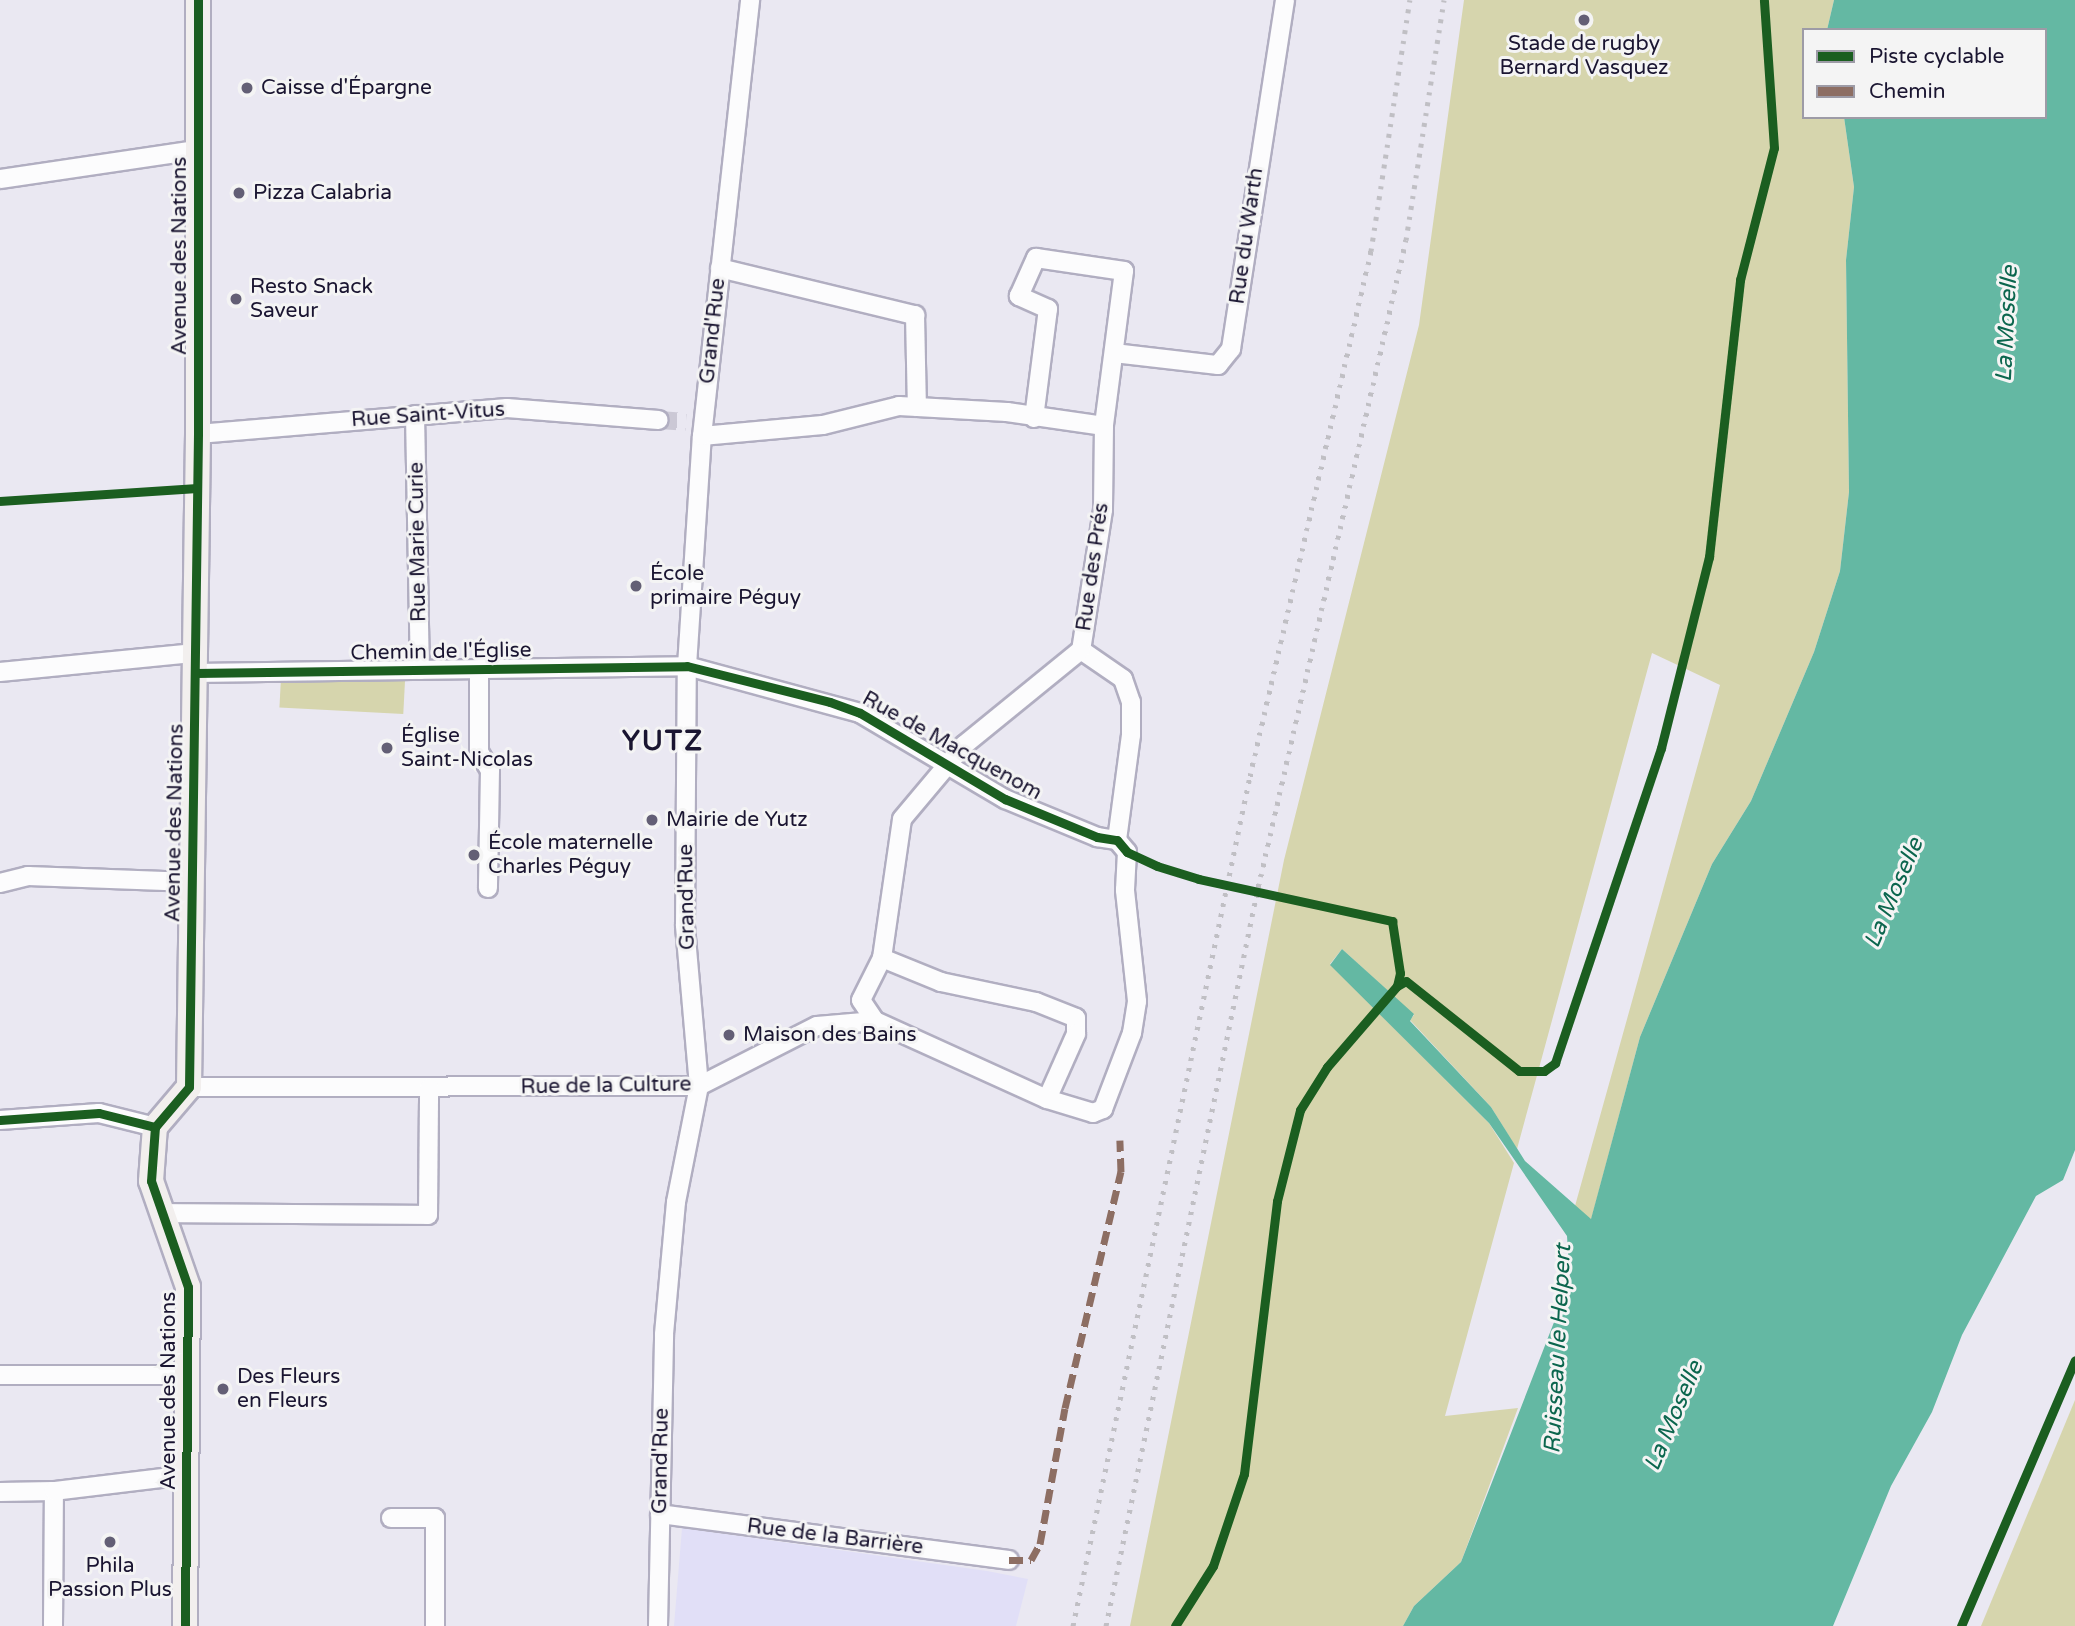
<!DOCTYPE html>
<html>
<head>
<meta charset="utf-8">
<style>
  body { margin:0 }
  #map { position:relative; width:2075px; height:1626px; overflow:hidden; background:#eae8f2; font-family:"Varela Round",sans-serif }
  div>[style] { position:absolute }
  .built>* { inset:0; background:#e1dff7 }
  .green>* { inset:0; background:#d6d5ad; transform-origin:0 0 }
  .water>* { inset:0; background:#64b8a3 }
  .street-tunnel>* { height:18px; margin-top:-9px; transform-origin:0; background:repeating-linear-gradient(90deg,#cbc8d5 0 18px,transparent 0 27px) }
  .roads { filter:drop-shadow(2px 0 #b1aec1) drop-shadow(-2px 0 #b1aec1) drop-shadow(0 2px #b1aec1) drop-shadow(0 -2px #b1aec1) }
  .street>* { height:18px; margin:-9px; padding:0 9px; transform-origin:9px; border-radius:9px; background:#fcfcfd }
  .secondary>* { height:24px; margin:-12px; padding:0 12px; transform-origin:12px; border-radius:12px; background:#f2efee }
  .rail>* { height:5px; margin-top:-2.5px; transform-origin:0; background:repeating-linear-gradient(90deg,#c0bfc4 0 3.5px,transparent 0 10.5px) }
  .quiet>* { height:7px; margin-top:-3.5px; transform-origin:0; background:repeating-linear-gradient(90deg,#8d6e63 0 14px,transparent 0 21px) }
  .cycleway>* { height:9px; margin:-4.5px; padding:0 4.5px; transform-origin:4.5px; border-radius:4.5px; background:#1b5e20 }
  .dots>* { width:19px; height:19px; translate:-50% -50%; box-sizing:border-box; border:4px solid #f4f4f4; border-radius:50% }
  span { translate:-50% -50%; white-space:nowrap; text-align:center; line-height:1.15; -webkit-text-stroke:6px #f4f4f4; paint-order:stroke }
  .poi-label { font-size:21px; color:#1a1531 }
  .left { translate:0 -50%; text-align:left }
  .street-label { font-size:21px; color:#1a1531 }
  .water-label { font-size:23px; color:#0b664e; font-style:italic }
  .district-label { font-size:28px; color:#1a1531; font-weight:700; letter-spacing:2px }
  .legend { position:absolute; left:1802px; top:28px; width:245px; height:91px; box-sizing:border-box; background:#f4f4f4; border:2px solid #9d9ba6; margin:0; padding:9px 12px; list-style:none; font-size:21px; color:#1a1531 }
  .legend li { display:flex; align-items:center; gap:14px; height:35px }
  .legend b { width:35px; border:2px solid #9d9ba6 }
</style>
</head>
<body>
<div id="map">
  <div class="built">
    <div style="clip-path:polygon(682px 1528px,987px 1571px,1028px 1579px,1016px 1626px,674px 1626px)"></div>
  </div>
  <div class="green">
    <div style="clip-path:polygon(1464px 0,1834px 0,1827px 30px,1804px 30px,1804px 117px,1844px 117px,1854px 187px,1846px 260px,1849px 492px,1840px 571px,1814px 652px,1751px 801px,1712px 864px,1640px 1037px,1591px 1220px,1575px 1206px,1720px 685px,1652px 653px,1517px 1149px,1491px 1107px,1410px 1020px,1414px 1015px,1342px 949px,1330px 964px,1489px 1123px,1514px 1163px,1445px 1416px,1518px 1408px,1461px 1562px,1414px 1606px,1403px 1626px,1130px 1626px,1284px 860px,1419px 325px)"></div>
    <div style="left:405px;top:681px;width:33px;height:124px;rotate:93deg"></div>
    <div style="clip-path:polygon(2075px 1400px,2075px 1626px,1981px 1626px)"></div>
  </div>
  <div class="water">
    <div style="clip-path:polygon(1834px 0,2075px 0,2075px 1150px,2063px 1180px,2036px 1196px,1962px 1335px,1932px 1412px,1891px 1486px,1833px 1626px,1403px 1626px,1414px 1606px,1461px 1562px,1570px 1281px,1567px 1236px,1489px 1123px,1330px 965px,1342px 949px,1414px 1014px,1410px 1021px,1491px 1107px,1525px 1161px,1591px 1219px,1640px 1037px,1712px 864px,1751px 801px,1814px 652px,1840px 571px,1849px 492px,1846px 260px,1854px 187px,1844px 117px,2045px 117px,2045px 30px,1827px 30px)"></div>
  </div>
  <div class="street-tunnel">
    <div style="left:659px;top:420px;width:27px;rotate:4deg"></div>
  </div>
  <div class="roads">
    <div class="street">
      <div style="left:0;top:179px;width:198px;rotate:-8.4deg"></div>
      <div style="left:720px;top:268px;width:201px;rotate:13.6deg"></div>
      <div style="left:915px;top:315px;width:92px;rotate:88.8deg"></div>
      <div style="left:1114px;top:353px;width:105px;rotate:6.6deg"></div>
      <div style="left:1218px;top:365px;width:21px;rotate:-51deg"></div>
      <div style="left:1231px;top:349px;width:353px;rotate:-81.2deg"></div>
      <div style="left:415px;top:415px;width:255px;rotate:88.9deg"></div>
      <div style="left:1034px;top:418px;width:110px;rotate:-82.7deg"></div>
      <div style="left:1048px;top:309px;width:32px;rotate:-156deg"></div>
      <div style="left:1019px;top:296px;width:42px;rotate:-65.9deg"></div>
      <div style="left:1036px;top:258px;width:89px;rotate:8.4deg"></div>
      <div style="left:1124px;top:271px;width:156px;rotate:97.4deg"></div>
      <div style="left:1104px;top:426px;width:84px;rotate:90.7deg"></div>
      <div style="left:1103px;top:510px;width:142px;rotate:98.9deg"></div>
      <div style="left:198px;top:434px;width:310px;rotate:-4.8deg"></div>
      <div style="left:507px;top:408px;width:152px;rotate:4.5deg"></div>
      <div style="left:702px;top:436px;width:121px;rotate:-5.2deg"></div>
      <div style="left:823px;top:425px;width:78px;rotate:-14deg"></div>
      <div style="left:899px;top:406px;width:108px;rotate:3.2deg"></div>
      <div style="left:1007px;top:412px;width:98px;rotate:8.2deg"></div>
      <div style="left:1081px;top:650px;width:51px;rotate:34.6deg"></div>
      <div style="left:1123px;top:679px;width:24px;rotate:71deg"></div>
      <div style="left:1131px;top:702px;width:33px;rotate:90deg"></div>
      <div style="left:1131px;top:735px;width:106px;rotate:97.6deg"></div>
      <div style="left:479px;top:669px;width:83px;rotate:90deg"></div>
      <div style="left:479px;top:752px;width:21px;rotate:59deg"></div>
      <div style="left:490px;top:770px;width:118px;rotate:91deg"></div>
      <div style="left:0;top:672px;width:196px;rotate:-5.6deg"></div>
      <div style="left:195px;top:673px;width:492px;rotate:-0.8deg"></div>
      <div style="left:687px;top:666px;width:179px;rotate:15.2deg"></div>
      <div style="left:860px;top:713px;width:169px;rotate:30.7deg"></div>
      <div style="left:1005px;top:799px;width:100px;rotate:22.4deg"></div>
      <div style="left:1097px;top:837px;width:20px;rotate:9deg"></div>
      <div style="left:0;top:883px;width:29px;rotate:-14deg"></div>
      <div style="left:28px;top:876px;width:164px;rotate:2.1deg"></div>
      <div style="left:882px;top:958px;width:64px;rotate:22.1deg"></div>
      <div style="left:941px;top:982px;width:97px;rotate:11.9deg"></div>
      <div style="left:1036px;top:1002px;width:43px;rotate:21.8deg"></div>
      <div style="left:1076px;top:1018px;width:16px;rotate:90deg"></div>
      <div style="left:1076px;top:1034px;width:71px;rotate:114deg"></div>
      <div style="left:875px;top:1021px;width:25px;rotate:-124deg"></div>
      <div style="left:861px;top:1000px;width:47px;rotate:-63.4deg"></div>
      <div style="left:882px;top:958px;width:140px;rotate:-81.8deg"></div>
      <div style="left:902px;top:819px;width:97px;rotate:-50deg"></div>
      <div style="left:964px;top:745px;width:151px;rotate:-39.1deg"></div>
      <div style="left:189px;top:1087px;width:510px;rotate:-0.11deg"></div>
      <div style="left:699px;top:1086px;width:132px;rotate:-27deg"></div>
      <div style="left:817px;top:1026px;width:58px;rotate:-4.9deg"></div>
      <div style="left:875px;top:1021px;width:189px;rotate:24.4deg"></div>
      <div style="left:1047px;top:1099px;width:48px;rotate:16.9deg"></div>
      <div style="left:1093px;top:1113px;width:11px;rotate:-22deg"></div>
      <div style="left:1103px;top:1109px;width:81px;rotate:-69.1deg"></div>
      <div style="left:1132px;top:1033px;width:32px;rotate:-81deg"></div>
      <div style="left:1137px;top:1001px;width:112px;rotate:-96.2deg"></div>
      <div style="left:1125px;top:890px;width:38px;rotate:-87deg"></div>
      <div style="left:1127px;top:852px;width:16px;rotate:-130deg"></div>
      <div style="left:0;top:1120px;width:99px;rotate:-4deg"></div>
      <div style="left:99px;top:1113px;width:58px;rotate:14deg"></div>
      <div style="left:160px;top:1213px;width:268px;rotate:0.4deg"></div>
      <div style="left:428px;top:1215px;width:127px;rotate:-89.5deg"></div>
      <div style="left:0;top:1375px;width:187px"></div>
      <div style="left:0;top:1492px;width:54px;rotate:-1.1deg"></div>
      <div style="left:660px;top:1514px;width:352px;rotate:7.5deg"></div>
      <div style="left:391px;top:1518px;width:44px"></div>
      <div style="left:435px;top:1518px;width:108px;rotate:90deg"></div>
      <div style="left:53px;top:1626px;width:135px;rotate:-89.6deg"></div>
      <div style="left:54px;top:1491px;width:134px;rotate:-6.9deg"></div>
      <div style="left:658px;top:1626px;width:292px;rotate:-88.8deg"></div>
      <div style="left:664px;top:1334px;width:133px;rotate:-84.8deg"></div>
      <div style="left:676px;top:1202px;width:118px;rotate:-78.8deg"></div>
      <div style="left:699px;top:1086px;width:162px;rotate:-95deg"></div>
      <div style="left:685px;top:925px;width:259px;rotate:-89.6deg"></div>
      <div style="left:687px;top:666px;width:230px;rotate:-86.3deg"></div>
      <div style="left:702px;top:436px;width:439px;rotate:-83.7deg"></div>
    </div>
    <div class="secondary">
      <div style="left:185px;top:1626px;width:339px;rotate:-89.5deg"></div>
      <div style="left:188px;top:1287px;width:112px;rotate:-109.2deg"></div>
      <div style="left:151px;top:1181px;width:54px;rotate:-85.8deg"></div>
      <div style="left:155px;top:1127px;width:52px;rotate:-49.6deg"></div>
      <div style="left:189px;top:1087px;width:653px;rotate:-89.21deg"></div>
      <div style="left:198px;top:434px;width:434px;rotate:-90deg"></div>
    </div>
  </div>
  <div class="rail">
    <div style="left:1073px;top:1626px;width:868px;rotate:-78.24deg"></div>
    <div style="left:1250px;top:776px;width:539px;rotate:-77.02deg"></div>
    <div style="left:1371px;top:251px;width:254px;rotate:-81.2deg"></div>
    <div style="left:1106px;top:1626px;width:744px;rotate:-78.37deg"></div>
    <div style="left:1256px;top:897px;width:674px;rotate:-77.14deg"></div>
    <div style="left:1406px;top:240px;width:243px;rotate:-81deg"></div>
  </div>
  <div class="quiet">
    <div style="left:1009px;top:1560px;width:22px"></div>
    <div style="left:1031px;top:1560px;width:18px;rotate:-61deg"></div>
    <div style="left:1040px;top:1544px;width:138px;rotate:-79.6deg"></div>
    <div style="left:1065px;top:1408px;width:243px;rotate:-76.7deg"></div>
    <div style="left:1121px;top:1172px;width:32px;rotate:-92deg"></div>
  </div>
  <div class="cycleway">
    <div style="left:0;top:501px;width:197px;rotate:-3.8deg"></div>
    <div style="left:195px;top:673px;width:492px;rotate:-0.8deg"></div>
    <div style="left:687px;top:666px;width:147px;rotate:14.1deg"></div>
    <div style="left:830px;top:702px;width:32px;rotate:20deg"></div>
    <div style="left:860px;top:713px;width:169px;rotate:30.7deg"></div>
    <div style="left:1005px;top:799px;width:100px;rotate:22.4deg"></div>
    <div style="left:1097px;top:837px;width:20px;rotate:9deg"></div>
    <div style="left:1117px;top:840px;width:16px;rotate:50deg"></div>
    <div style="left:1127px;top:852px;width:33px;rotate:25deg"></div>
    <div style="left:1157px;top:866px;width:44px;rotate:17.2deg"></div>
    <div style="left:1199px;top:879px;width:198px;rotate:12.3deg"></div>
    <div style="left:1392px;top:921px;width:53px;rotate:81.3deg"></div>
    <div style="left:1400px;top:973px;width:13px;rotate:103deg"></div>
    <div style="left:0;top:1120px;width:99px;rotate:-4deg"></div>
    <div style="left:99px;top:1113px;width:58px;rotate:14deg"></div>
    <div style="left:185px;top:1626px;width:339px;rotate:-89.5deg"></div>
    <div style="left:188px;top:1287px;width:112px;rotate:-109.2deg"></div>
    <div style="left:151px;top:1181px;width:54px;rotate:-85.8deg"></div>
    <div style="left:155px;top:1127px;width:52px;rotate:-49.6deg"></div>
    <div style="left:189px;top:1087px;width:653px;rotate:-89.21deg"></div>
    <div style="left:198px;top:434px;width:434px;rotate:-90deg"></div>
    <div style="left:1175px;top:1626px;width:71px;rotate:-57.7deg"></div>
    <div style="left:1213px;top:1566px;width:97px;rotate:-71.4deg"></div>
    <div style="left:1244px;top:1474px;width:275px;rotate:-83.1deg"></div>
    <div style="left:1277px;top:1201px;width:94px;rotate:-75.8deg"></div>
    <div style="left:1300px;top:1110px;width:51px;rotate:-57.9deg"></div>
    <div style="left:1327px;top:1067px;width:107px;rotate:-49.2deg"></div>
    <div style="left:1397px;top:986px;width:10px;rotate:-29deg"></div>
    <div style="left:1406px;top:981px;width:144px;rotate:38.5deg"></div>
    <div style="left:1519px;top:1071px;width:25px"></div>
    <div style="left:1544px;top:1071px;width:14px;rotate:-36deg"></div>
    <div style="left:1555px;top:1063px;width:332px;rotate:-71.4deg"></div>
    <div style="left:1661px;top:748px;width:197px;rotate:-75.9deg"></div>
    <div style="left:1709px;top:557px;width:279px;rotate:-83.6deg"></div>
    <div style="left:1740px;top:280px;width:136px;rotate:-75.6deg"></div>
    <div style="left:1774px;top:148px;width:148px;rotate:-93.9deg"></div>
    <div style="left:1961px;top:1626px;width:289px;rotate:-66.8deg"></div>
  </div>
  <div class="dots">
    <div style="left:1584px;top:20px;background:#635f75"></div>
    <div style="left:247px;top:88px;background:#635f75"></div>
    <div style="left:239px;top:193px;background:#635f75"></div>
    <div style="left:236px;top:299px;background:#635f75"></div>
    <div style="left:636px;top:586px;background:#635f75"></div>
    <div style="left:387px;top:748px;background:#635f75"></div>
    <div style="left:652px;top:820px;background:#635f75"></div>
    <div style="left:474px;top:855px;background:#635f75"></div>
    <div style="left:729px;top:1035px;background:#635f75"></div>
    <div style="left:223px;top:1389px;background:#635f75"></div>
    <div style="left:110px;top:1542px;background:#635f75"></div>
  </div>
  <div class="poi-label">
    <span style="left:1584px;top:56px">Stade de rugby<br>Bernard Vasquez</span>
    <span class="left" style="left:261px;top:88px">Caisse d'Épargne</span>
    <span class="left" style="left:253px;top:193px">Pizza Calabria</span>
    <span class="left" style="left:250px;top:299px">Resto Snack<br>Saveur</span>
    <span class="left" style="left:650px;top:586px">École<br>primaire Péguy</span>
    <span class="left" style="left:401px;top:748px">Église<br>Saint-Nicolas</span>
    <span class="left" style="left:666px;top:820px">Mairie de Yutz</span>
    <span class="left" style="left:488px;top:855px">École maternelle<br>Charles Péguy</span>
    <span class="left" style="left:743px;top:1035px">Maison des Bains</span>
    <span class="left" style="left:237px;top:1389px">Des Fleurs<br>en Fleurs</span>
    <span style="left:110px;top:1578px">Phila<br>Passion Plus</span>
  </div>
  <div class="street-label">
    <span style="left:1247px;top:236px;rotate:-82deg">Rue du Warth</span>
    <span style="left:180px;top:256px;rotate:-90deg">Avenue des Nations</span>
    <span style="left:713px;top:331px;rotate:-84deg">Grand'Rue</span>
    <span style="left:428px;top:415px;rotate:-4deg">Rue Saint-Vitus</span>
    <span style="left:418px;top:542px;rotate:-91deg">Rue Marie Curie</span>
    <span style="left:1093px;top:567px;rotate:-82deg">Rue des Prés</span>
    <span style="left:441px;top:652px;rotate:-1deg">Chemin de l'Église</span>
    <span style="left:952px;top:746px;rotate:29deg">Rue de Macquenom</span>
    <span style="left:175px;top:823px;rotate:-89deg">Avenue des Nations</span>
    <span style="left:687px;top:897px;rotate:-91deg">Grand'Rue</span>
    <span style="left:606px;top:1086px;rotate:-1deg">Rue de la Culture</span>
    <span style="left:169px;top:1391px;rotate:-90deg">Avenue des Nations</span>
    <span style="left:661px;top:1461px;rotate:-89deg">Grand'Rue</span>
    <span style="left:835px;top:1537px;rotate:7deg">Rue de la Barrière</span>
  </div>
  <div class="water-label">
    <span style="left:2007px;top:324px;rotate:-87deg">La Moselle</span>
    <span style="left:1894px;top:893px;rotate:-67deg">La Moselle</span>
    <span style="left:1558px;top:1349px;rotate:-87deg">Ruisseau le Helpert</span>
    <span style="left:1674px;top:1416px;rotate:-67deg">La Moselle</span>
  </div>
  <div class="district-label">
    <span style="left:663px;top:741px">YUTZ</span>
  </div>
  <ul class="legend">
  <li><b style="height:9px;background:#1b5e20"></b>Piste cyclable</li>
  <li><b style="height:9px;background:#8d6e63"></b>Chemin</li>
  </ul>
</div>
</body>
</html>
